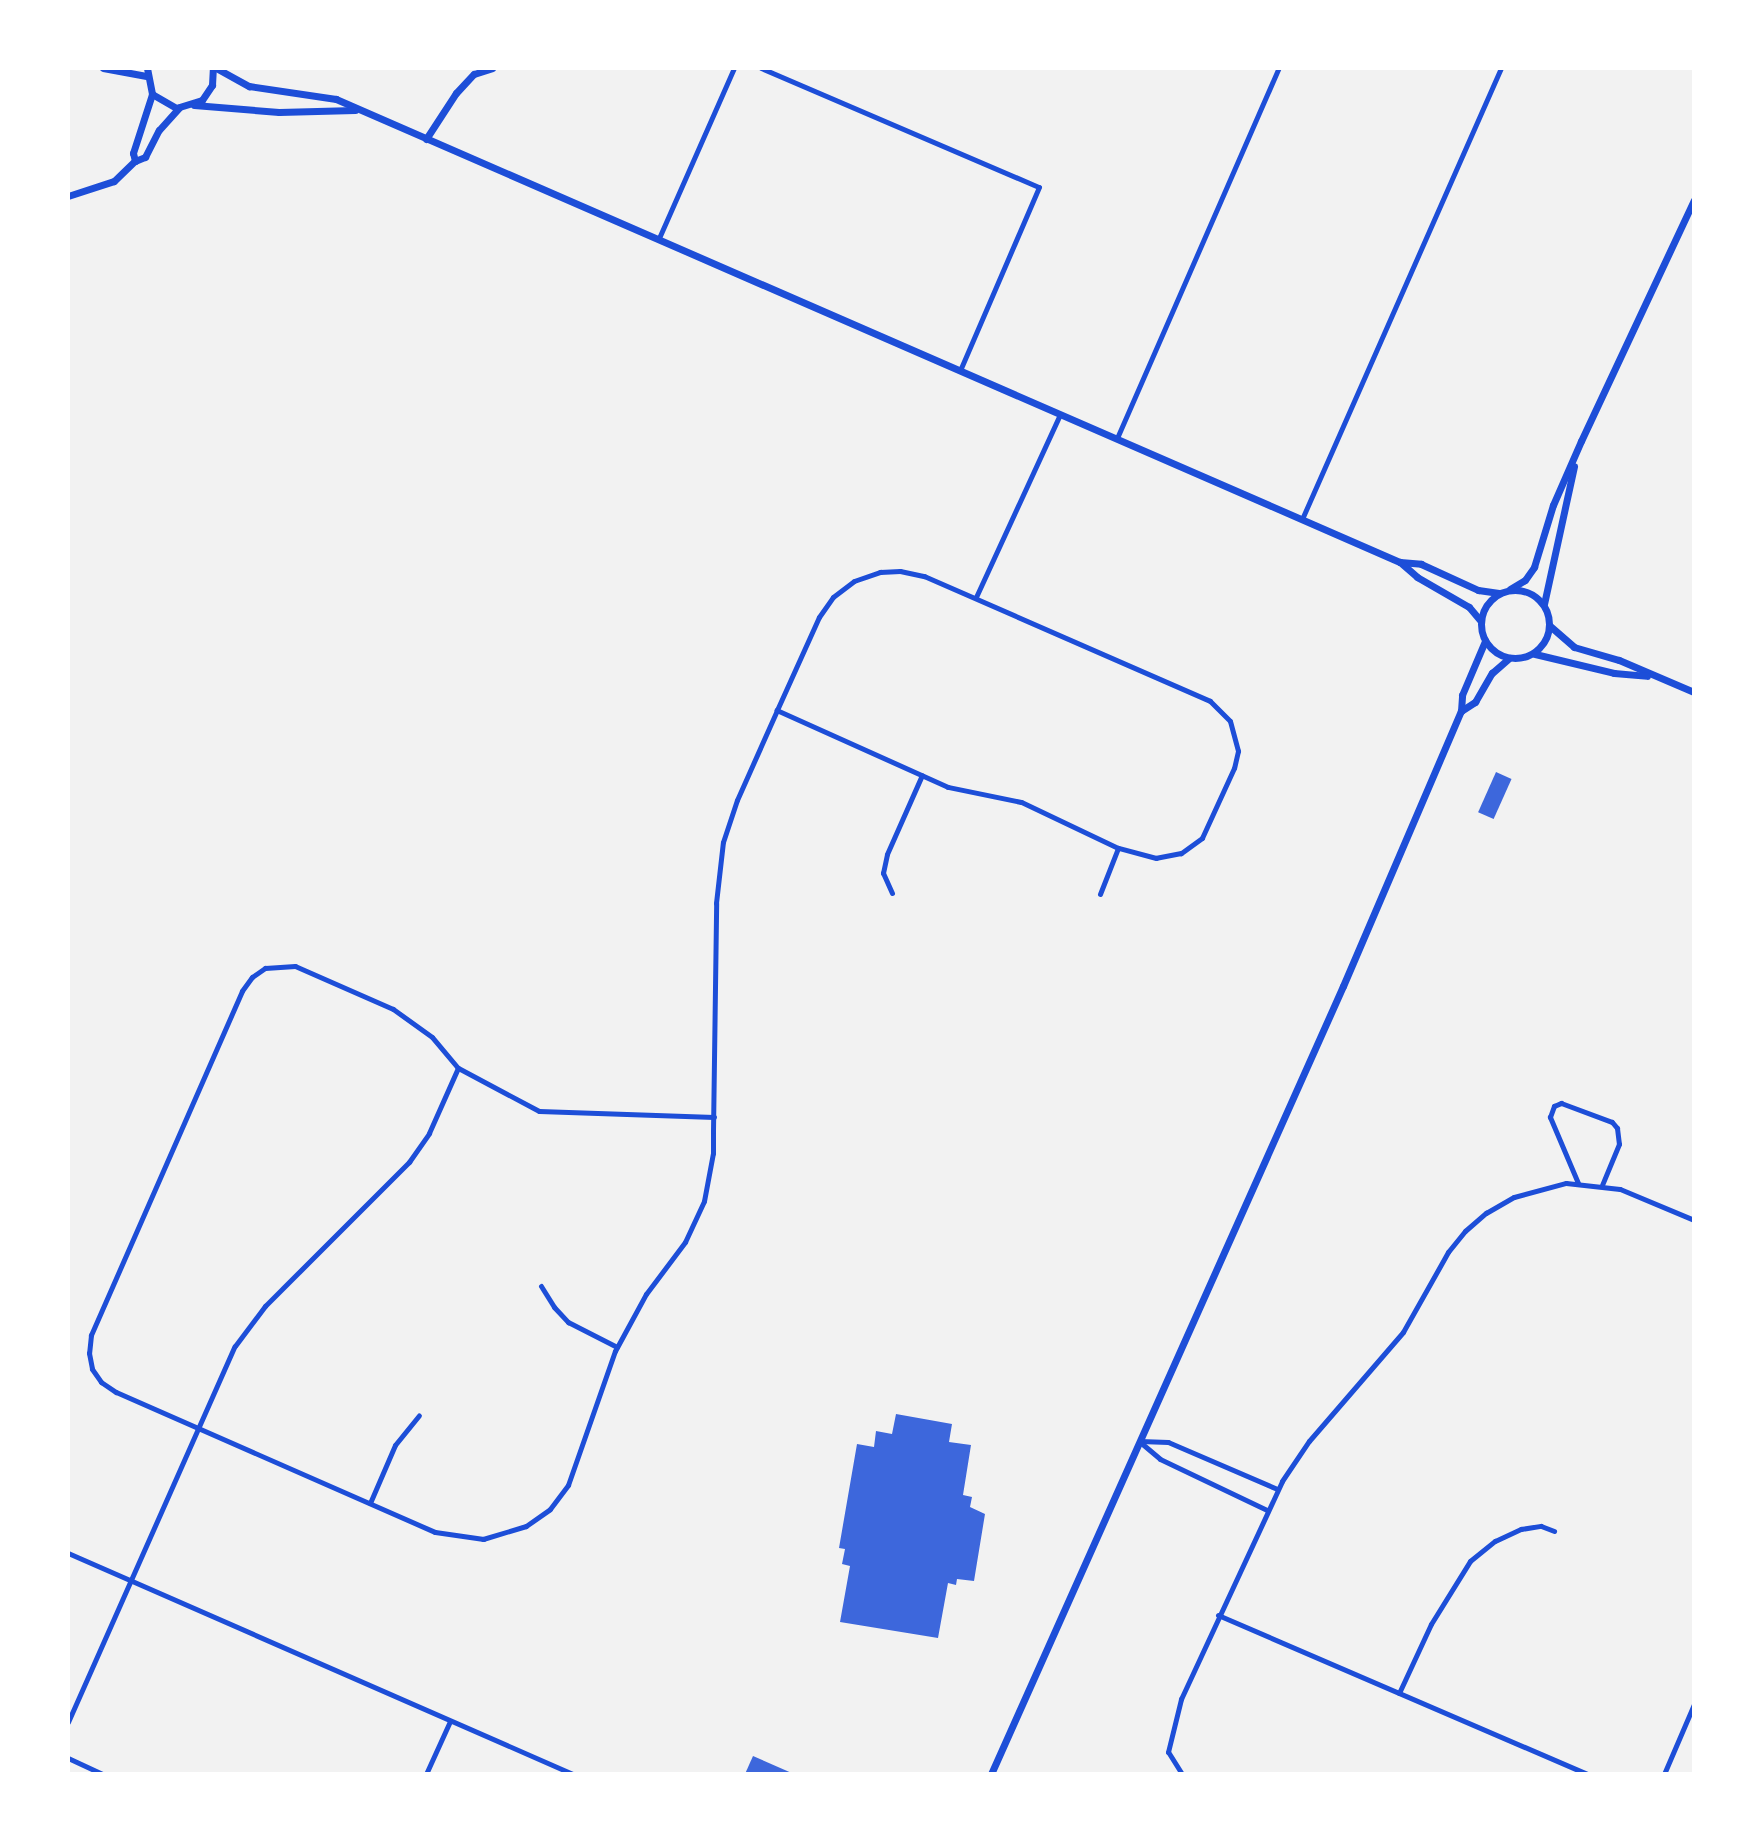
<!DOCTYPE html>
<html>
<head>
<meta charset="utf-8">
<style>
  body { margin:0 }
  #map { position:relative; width:1762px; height:1842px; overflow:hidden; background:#f2f2f2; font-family:Rubik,sans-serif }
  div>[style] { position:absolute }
  .building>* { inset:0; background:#3d67dc; transform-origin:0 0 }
  .minor>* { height:5px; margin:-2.5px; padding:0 2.5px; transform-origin:2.5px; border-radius:2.5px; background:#1d4ed8 }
  .tertiary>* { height:7px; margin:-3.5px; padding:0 3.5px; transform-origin:3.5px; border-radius:3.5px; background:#1d4ed8 }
  .secondary>* { height:7px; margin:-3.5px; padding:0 3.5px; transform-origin:3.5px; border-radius:3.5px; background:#1d4ed8 }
  .secondary>.ring { margin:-3.5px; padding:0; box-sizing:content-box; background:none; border:7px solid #1d4ed8; border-radius:50% }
  span { translate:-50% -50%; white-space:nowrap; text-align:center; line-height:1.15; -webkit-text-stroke:8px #fff; paint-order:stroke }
  .frame { position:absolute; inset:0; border:70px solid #fff; pointer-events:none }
</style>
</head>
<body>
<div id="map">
  <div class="building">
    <div style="left:1496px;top:772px;width:17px;height:44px;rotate:24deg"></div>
    <div style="clip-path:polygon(896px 1414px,952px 1424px,949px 1442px,971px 1445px,963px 1495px,972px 1497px,970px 1507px,985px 1514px,974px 1581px,957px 1579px,956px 1585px,948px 1583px,938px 1638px,840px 1622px,850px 1566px,842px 1564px,845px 1549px,839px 1548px,857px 1444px,874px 1447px,876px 1431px,892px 1434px)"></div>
    <div style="clip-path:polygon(753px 1756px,794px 1774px,745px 1774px)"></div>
  </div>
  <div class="minor">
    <div style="left:761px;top:68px;width:302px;rotate:23.2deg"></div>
    <div style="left:1039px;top:187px;width:199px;rotate:113.3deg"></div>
    <div style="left:659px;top:238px;width:186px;rotate:-66.2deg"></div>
    <div style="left:1117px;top:438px;width:404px;rotate:-66.4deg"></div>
    <div style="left:1302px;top:519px;width:493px;rotate:-66.2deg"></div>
    <div style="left:976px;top:597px;width:201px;rotate:-65.3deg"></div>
    <div style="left:892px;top:893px;width:22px;rotate:-114deg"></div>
    <div style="left:883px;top:873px;width:19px;rotate:-78deg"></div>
    <div style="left:887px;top:854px;width:86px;rotate:-66.1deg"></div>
    <div style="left:1100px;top:894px;width:49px;rotate:-68.6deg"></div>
    <div style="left:714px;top:1117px;width:175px;rotate:-178deg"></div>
    <div style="left:539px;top:1111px;width:92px;rotate:-152deg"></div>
    <div style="left:458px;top:1068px;width:40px;rotate:-130deg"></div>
    <div style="left:432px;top:1037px;width:48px;rotate:-144.3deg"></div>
    <div style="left:393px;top:1009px;width:107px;rotate:-156.3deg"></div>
    <div style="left:295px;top:966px;width:30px;rotate:176deg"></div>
    <div style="left:265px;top:968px;width:16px;rotate:145deg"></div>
    <div style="left:252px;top:977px;width:17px;rotate:126deg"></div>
    <div style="left:242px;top:991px;width:376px;rotate:113.7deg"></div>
    <div style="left:91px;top:1335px;width:18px;rotate:96deg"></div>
    <div style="left:89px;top:1353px;width:16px;rotate:79deg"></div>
    <div style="left:92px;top:1369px;width:16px;rotate:55deg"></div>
    <div style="left:101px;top:1382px;width:18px;rotate:34deg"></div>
    <div style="left:116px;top:1392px;width:348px;rotate:23.7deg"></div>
    <div style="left:435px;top:1532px;width:49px;rotate:8.3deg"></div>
    <div style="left:483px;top:1539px;width:45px;rotate:-16.8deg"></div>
    <div style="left:526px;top:1526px;width:29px;rotate:-35deg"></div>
    <div style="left:550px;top:1509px;width:30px;rotate:-53deg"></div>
    <div style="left:568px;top:1485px;width:142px;rotate:-70.7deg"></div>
    <div style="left:615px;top:1351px;width:65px;rotate:-61.5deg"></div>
    <div style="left:646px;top:1294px;width:65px;rotate:-53.1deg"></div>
    <div style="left:685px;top:1242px;width:45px;rotate:-65.1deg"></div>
    <div style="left:704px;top:1201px;width:49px;rotate:-79.4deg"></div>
    <div style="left:713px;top:1153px;width:22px;rotate:-90deg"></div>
    <div style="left:713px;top:1131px;width:228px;rotate:-89.2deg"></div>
    <div style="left:716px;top:903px;width:61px;rotate:-83.5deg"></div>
    <div style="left:723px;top:842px;width:44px;rotate:-71.6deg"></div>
    <div style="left:737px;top:800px;width:98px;rotate:-66deg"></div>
    <div style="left:777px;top:710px;width:102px;rotate:-65.7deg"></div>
    <div style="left:819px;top:617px;width:24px;rotate:-55deg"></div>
    <div style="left:833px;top:597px;width:26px;rotate:-37deg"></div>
    <div style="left:854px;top:581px;width:28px;rotate:-19deg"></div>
    <div style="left:880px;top:572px;width:20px;rotate:-3deg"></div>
    <div style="left:900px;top:571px;width:25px;rotate:12deg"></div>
    <div style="left:924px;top:576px;width:312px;rotate:23.6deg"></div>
    <div style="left:1210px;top:701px;width:28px;rotate:45deg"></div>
    <div style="left:1230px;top:721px;width:31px;rotate:75deg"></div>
    <div style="left:1238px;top:751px;width:17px;rotate:103deg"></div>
    <div style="left:1234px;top:768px;width:77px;rotate:114.6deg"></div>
    <div style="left:1202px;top:838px;width:26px;rotate:144deg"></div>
    <div style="left:1181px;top:853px;width:25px;rotate:169deg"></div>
    <div style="left:1156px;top:858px;width:39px;rotate:-165deg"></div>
    <div style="left:1118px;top:848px;width:107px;rotate:-154.6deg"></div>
    <div style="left:1021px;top:802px;width:75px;rotate:-168.4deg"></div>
    <div style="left:948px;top:787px;width:188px;rotate:-155.8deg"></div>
    <div style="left:1578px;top:1183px;width:72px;rotate:-113deg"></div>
    <div style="left:1550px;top:1117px;width:12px;rotate:-70deg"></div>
    <div style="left:1554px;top:1106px;width:8px;rotate:-23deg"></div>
    <div style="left:1561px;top:1103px;width:54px;rotate:20.4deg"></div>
    <div style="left:1612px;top:1122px;width:8px;rotate:50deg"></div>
    <div style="left:1617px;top:1128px;width:16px;rotate:83deg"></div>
    <div style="left:1619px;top:1144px;width:44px;rotate:112.5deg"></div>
    <div style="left:541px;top:1286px;width:25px;rotate:58deg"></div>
    <div style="left:554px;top:1307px;width:21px;rotate:47deg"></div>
    <div style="left:568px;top:1322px;width:55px;rotate:27deg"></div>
    <div style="left:1140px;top:1441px;width:28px;rotate:2deg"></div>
    <div style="left:1168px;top:1442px;width:119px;rotate:23.3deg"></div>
    <div style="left:1140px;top:1442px;width:26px;rotate:40deg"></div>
    <div style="left:1160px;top:1459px;width:119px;rotate:25.5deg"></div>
    <div style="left:370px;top:1503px;width:63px;rotate:-66.7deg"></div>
    <div style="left:395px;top:1445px;width:38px;rotate:-51deg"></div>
    <div style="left:68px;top:1553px;width:551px;rotate:23.64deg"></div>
    <div style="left:1218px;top:1615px;width:403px;rotate:23.3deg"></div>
    <div style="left:1399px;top:1693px;width:76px;rotate:-65.1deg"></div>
    <div style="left:1431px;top:1624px;width:74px;rotate:-58.2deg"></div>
    <div style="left:1470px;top:1561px;width:32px;rotate:-39deg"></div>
    <div style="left:1495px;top:1541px;width:29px;rotate:-25deg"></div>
    <div style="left:1521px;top:1529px;width:20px;rotate:-9deg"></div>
    <div style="left:1541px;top:1526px;width:14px;rotate:21deg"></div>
    <div style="left:68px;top:1722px;width:411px;rotate:-66.1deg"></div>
    <div style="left:235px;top:1346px;width:50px;rotate:-53.1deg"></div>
    <div style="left:265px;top:1306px;width:204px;rotate:-45deg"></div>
    <div style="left:409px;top:1162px;width:35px;rotate:-55deg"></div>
    <div style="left:429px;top:1133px;width:71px;rotate:-66deg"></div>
    <div style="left:68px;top:1758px;width:38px;rotate:25deg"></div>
    <div style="left:426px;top:1774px;width:58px;rotate:-65.6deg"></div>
    <div style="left:1182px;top:1774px;width:26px;rotate:-122deg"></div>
    <div style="left:1168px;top:1752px;width:55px;rotate:-76.2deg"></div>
    <div style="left:1181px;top:1699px;width:240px;rotate:-65.1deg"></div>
    <div style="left:1282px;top:1481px;width:48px;rotate:-56deg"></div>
    <div style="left:1309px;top:1441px;width:144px;rotate:-49.2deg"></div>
    <div style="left:1403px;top:1332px;width:92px;rotate:-60.6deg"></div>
    <div style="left:1448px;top:1252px;width:27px;rotate:-51deg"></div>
    <div style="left:1465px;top:1231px;width:28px;rotate:-41deg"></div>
    <div style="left:1486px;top:1213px;width:32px;rotate:-30deg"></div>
    <div style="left:1514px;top:1197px;width:54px;rotate:-15.1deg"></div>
    <div style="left:1566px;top:1183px;width:54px;rotate:6.3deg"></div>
    <div style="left:1620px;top:1189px;width:80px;rotate:22.7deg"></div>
    <div style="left:1664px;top:1774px;width:76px;rotate:-66.8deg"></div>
  </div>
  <div class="tertiary">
    <div style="left:103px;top:68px;width:44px;rotate:10.5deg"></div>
  </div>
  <div class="secondary">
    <div style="left:147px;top:68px;width:26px;rotate:79deg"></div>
    <div style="left:152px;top:94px;width:28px;rotate:30deg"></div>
    <div style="left:176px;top:108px;width:27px;rotate:-17deg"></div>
    <div style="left:202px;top:100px;width:18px;rotate:-56deg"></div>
    <div style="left:212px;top:85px;width:17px;rotate:-87deg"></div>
    <div style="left:216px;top:68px;width:38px;rotate:29deg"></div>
    <div style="left:249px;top:86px;width:88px;rotate:8.5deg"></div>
    <div style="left:336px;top:99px;width:1160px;rotate:23.52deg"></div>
    <div style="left:1400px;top:562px;width:21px;rotate:5deg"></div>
    <div style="left:1421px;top:564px;width:63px;rotate:24.5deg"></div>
    <div style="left:1478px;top:590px;width:21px;rotate:8deg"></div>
    <div style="left:194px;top:105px;width:85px;rotate:4.7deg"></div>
    <div style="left:279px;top:112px;width:76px;rotate:-1.5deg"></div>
    <div style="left:426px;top:139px;width:55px;rotate:-56.9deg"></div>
    <div style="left:456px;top:93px;width:26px;rotate:-47deg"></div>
    <div style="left:474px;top:74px;width:19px;rotate:-18deg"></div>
    <div style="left:135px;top:161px;width:8px;rotate:-104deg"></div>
    <div style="left:133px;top:153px;width:62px;rotate:-72.1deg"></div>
    <div style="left:68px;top:196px;width:48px;rotate:-18.1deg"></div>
    <div style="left:114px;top:181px;width:29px;rotate:-44deg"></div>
    <div style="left:135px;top:161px;width:11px;rotate:-22deg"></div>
    <div style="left:145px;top:157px;width:30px;rotate:-63deg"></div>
    <div style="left:159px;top:130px;width:30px;rotate:-48deg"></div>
    <div style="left:1400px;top:562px;width:23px;rotate:41deg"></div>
    <div style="left:1417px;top:577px;width:60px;rotate:30deg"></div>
    <div style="left:1469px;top:607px;width:17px;rotate:50deg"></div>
    <div style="left:1510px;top:589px;width:17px;rotate:-31deg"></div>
    <div style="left:1525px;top:580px;width:16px;rotate:-55deg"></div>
    <div style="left:1534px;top:567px;width:65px;rotate:-73deg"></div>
    <div style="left:1553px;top:505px;width:70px;rotate:-66.4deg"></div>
    <div style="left:1581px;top:441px;width:266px;rotate:-64.9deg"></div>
    <div class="ring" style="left:1481px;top:590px;width:61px;height:61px"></div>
    <div style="left:1544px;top:604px;width:141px;rotate:-77.7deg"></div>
    <div style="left:1550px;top:626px;width:32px;rotate:41deg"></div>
    <div style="left:1574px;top:647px;width:47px;rotate:16.1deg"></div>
    <div style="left:1619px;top:660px;width:82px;rotate:23.1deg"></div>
    <div style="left:1535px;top:654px;width:81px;rotate:13.5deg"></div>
    <div style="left:1614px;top:673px;width:33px;rotate:5deg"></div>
    <div style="left:1461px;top:711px;width:16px;rotate:-86deg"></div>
    <div style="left:1462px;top:695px;width:59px;rotate:-66.9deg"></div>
    <div style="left:991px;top:1774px;width:863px;rotate:-65.93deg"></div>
    <div style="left:1343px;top:986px;width:299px;rotate:-66.8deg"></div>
    <div style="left:1461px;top:711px;width:17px;rotate:-33deg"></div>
    <div style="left:1475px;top:702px;width:34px;rotate:-60deg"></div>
    <div style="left:1492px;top:673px;width:23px;rotate:-41deg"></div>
  </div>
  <div class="frame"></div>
</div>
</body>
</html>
